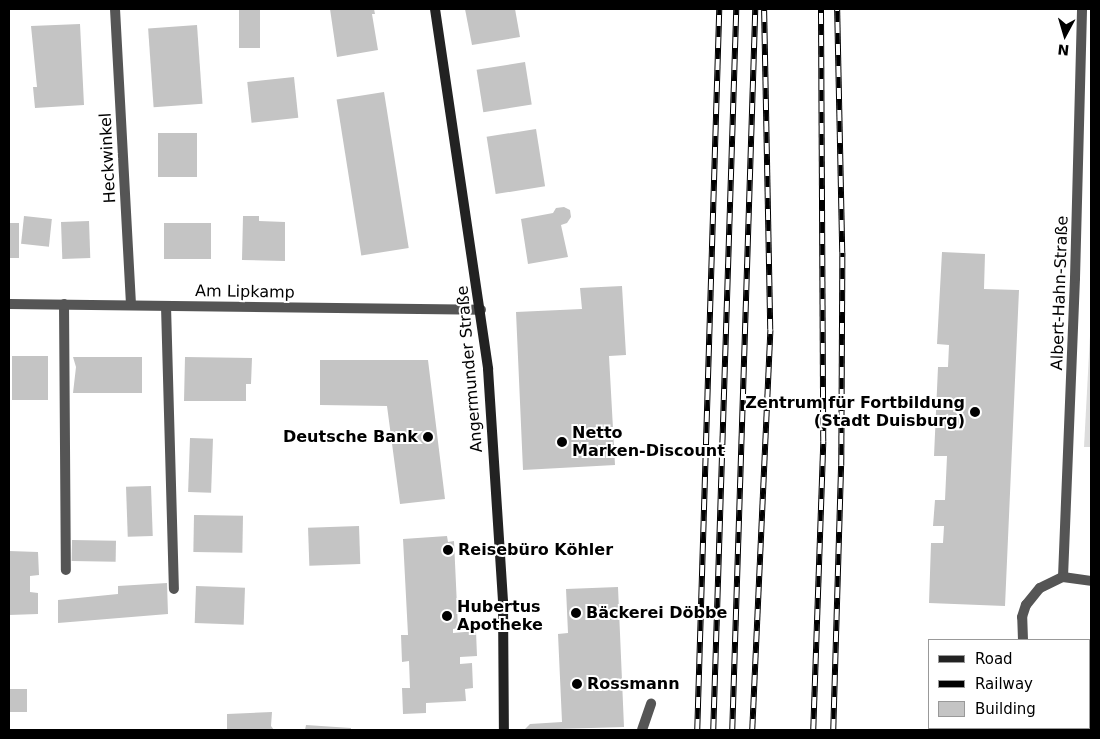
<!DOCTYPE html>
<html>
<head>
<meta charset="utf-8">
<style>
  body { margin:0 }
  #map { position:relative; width:1100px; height:739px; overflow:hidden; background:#fff; font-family:"DejaVu Sans",sans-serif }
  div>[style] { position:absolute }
  .green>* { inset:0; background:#dcdcdc }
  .building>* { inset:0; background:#c4c4c4; transform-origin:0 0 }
  .service>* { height:10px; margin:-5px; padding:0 5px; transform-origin:5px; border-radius:5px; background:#555 }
  .minor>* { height:10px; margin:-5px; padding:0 5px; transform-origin:5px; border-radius:5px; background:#555 }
  .secondary>* { height:10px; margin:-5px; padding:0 5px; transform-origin:5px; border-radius:5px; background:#222 }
  .rail>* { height:5.5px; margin-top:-2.75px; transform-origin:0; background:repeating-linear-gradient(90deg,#fff 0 11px,#000 0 22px); box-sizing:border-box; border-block:1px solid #000 }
  .dots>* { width:14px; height:14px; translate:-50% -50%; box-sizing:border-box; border:2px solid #fff; border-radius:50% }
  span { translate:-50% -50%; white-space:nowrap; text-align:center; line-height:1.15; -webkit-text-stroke:4px #fff; paint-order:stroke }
  .street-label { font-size:16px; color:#000 }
  .poi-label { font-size:16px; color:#000; font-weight:700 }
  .right { translate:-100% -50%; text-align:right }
  .left { translate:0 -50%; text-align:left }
  .frame { position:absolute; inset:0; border:10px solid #000; pointer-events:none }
  .legend { position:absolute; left:928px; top:639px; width:162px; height:90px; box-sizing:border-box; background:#fff; border:1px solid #999; margin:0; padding:6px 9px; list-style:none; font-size:15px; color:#000 }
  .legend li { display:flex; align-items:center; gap:10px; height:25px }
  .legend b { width:25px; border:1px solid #999 }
  .north { position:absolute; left:1040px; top:10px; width:50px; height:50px; -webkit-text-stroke:4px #fff; paint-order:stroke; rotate:186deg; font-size:14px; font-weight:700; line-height:20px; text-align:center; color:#000 }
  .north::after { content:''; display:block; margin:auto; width:18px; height:22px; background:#000; clip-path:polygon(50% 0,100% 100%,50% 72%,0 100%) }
</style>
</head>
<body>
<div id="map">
  <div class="green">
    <div style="clip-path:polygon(1091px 317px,1091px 447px,1084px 447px)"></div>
  </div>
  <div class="building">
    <div style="left:239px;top:9px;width:21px;height:39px"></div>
    <div style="clip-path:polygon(330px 9px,374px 9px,375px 14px,372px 14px,378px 50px,337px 57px)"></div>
    <div style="clip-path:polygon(465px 9px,515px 9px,520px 37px,472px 45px)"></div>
    <div style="clip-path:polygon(80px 24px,84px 105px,35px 108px,33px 87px,37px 87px,31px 26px)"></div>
    <div style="left:197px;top:25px;width:79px;height:49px;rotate:86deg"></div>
    <div style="left:525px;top:62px;width:43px;height:49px;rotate:81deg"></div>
    <div style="left:294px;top:77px;width:41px;height:47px;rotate:84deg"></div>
    <div style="left:384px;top:92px;width:158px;height:48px;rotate:81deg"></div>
    <div style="left:536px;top:129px;width:58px;height:50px;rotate:81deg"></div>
    <div style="left:158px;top:133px;width:39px;height:44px"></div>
    <div style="clip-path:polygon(564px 207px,570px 210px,571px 217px,567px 223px,561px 225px,568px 257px,528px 264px,521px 219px,553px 213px,556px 208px)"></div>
    <div style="left:24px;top:216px;width:28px;height:28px;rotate:6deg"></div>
    <div style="clip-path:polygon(243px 216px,259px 216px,259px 221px,285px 222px,285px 261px,242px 260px)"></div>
    <div style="left:89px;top:221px;width:37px;height:28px;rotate:88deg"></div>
    <div style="left:9px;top:223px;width:10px;height:35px"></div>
    <div style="left:164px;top:223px;width:47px;height:36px"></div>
    <div style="clip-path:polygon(942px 252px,985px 254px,984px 289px,1019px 290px,1005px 606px,929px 603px,931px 543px,943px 543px,944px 526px,933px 526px,935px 500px,945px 500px,947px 456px,934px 456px,938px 367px,948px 367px,949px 345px,937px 344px)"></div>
    <div style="clip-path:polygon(622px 286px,626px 355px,609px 356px,615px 465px,523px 470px,516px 312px,582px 309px,580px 288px)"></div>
    <div style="left:12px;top:356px;width:36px;height:44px"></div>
    <div style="clip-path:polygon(73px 357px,142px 357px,142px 393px,73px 393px,76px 367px)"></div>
    <div style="clip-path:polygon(185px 357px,252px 358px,251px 384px,246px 384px,246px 401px,184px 401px)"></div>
    <div style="clip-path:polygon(320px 360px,428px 360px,445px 499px,400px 504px,387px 406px,320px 405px)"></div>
    <div style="left:190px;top:438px;width:23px;height:54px;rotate:2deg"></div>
    <div style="left:151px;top:486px;width:50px;height:25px;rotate:88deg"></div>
    <div style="left:194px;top:515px;width:49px;height:37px;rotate:1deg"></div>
    <div style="left:359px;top:526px;width:38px;height:51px;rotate:88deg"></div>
    <div style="clip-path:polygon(447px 536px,448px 542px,454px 541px,458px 628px,453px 629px,453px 633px,476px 631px,477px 656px,460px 657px,460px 664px,472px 663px,473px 688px,465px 689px,466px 701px,426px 703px,426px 713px,403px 714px,402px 688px,410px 688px,409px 661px,402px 662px,401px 635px,408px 635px,403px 539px)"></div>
    <div style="left:72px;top:540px;width:44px;height:21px;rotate:1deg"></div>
    <div style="clip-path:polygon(9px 551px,38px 552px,39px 575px,30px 576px,30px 592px,38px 593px,38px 614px,9px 615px)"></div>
    <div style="clip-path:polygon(167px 583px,168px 614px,58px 623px,58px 600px,118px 594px,118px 586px)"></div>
    <div style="left:196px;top:586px;width:49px;height:37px;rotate:2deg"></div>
    <div style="clip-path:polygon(618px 587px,624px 727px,524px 730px,530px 724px,562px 722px,558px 634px,568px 633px,566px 589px)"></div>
    <div style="left:27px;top:689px;width:23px;height:18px;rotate:90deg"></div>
    <div style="clip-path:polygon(272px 712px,271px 726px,274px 730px,227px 730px,227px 714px)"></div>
    <div style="clip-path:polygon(306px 725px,351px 728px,351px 730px,305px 730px)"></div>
  </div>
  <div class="service">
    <div style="left:64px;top:304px;width:266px;rotate:89.6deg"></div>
    <div style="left:166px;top:306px;width:283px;rotate:88.4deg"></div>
    <div style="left:642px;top:730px;width:28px;rotate:-71deg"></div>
  </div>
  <div class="minor">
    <div style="left:115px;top:9px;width:296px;rotate:86.9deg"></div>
    <div style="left:9px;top:304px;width:472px;rotate:0.7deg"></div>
    <div style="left:1063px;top:577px;width:299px;rotate:-87.7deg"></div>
    <div style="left:1075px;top:278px;width:269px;rotate:-88.5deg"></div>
    <div style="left:1023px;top:640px;width:23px;rotate:-92deg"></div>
    <div style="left:1022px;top:617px;width:13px;rotate:-72deg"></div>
    <div style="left:1026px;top:605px;width:22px;rotate:-51deg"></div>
    <div style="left:1040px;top:588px;width:25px;rotate:-26deg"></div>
    <div style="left:1063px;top:577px;width:28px;rotate:8deg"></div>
    <div style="left:1089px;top:676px;width:2px;rotate:-27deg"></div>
    <div style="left:1063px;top:730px;width:2px;rotate:-90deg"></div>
  </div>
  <div class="secondary">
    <div style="left:435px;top:9px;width:364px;rotate:81.6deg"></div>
    <div style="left:488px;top:369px;width:233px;rotate:86.3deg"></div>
    <div style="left:503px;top:602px;width:128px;rotate:89.6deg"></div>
  </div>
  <div class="rail">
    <div style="left:697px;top:730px;width:721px;rotate:-88.25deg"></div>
    <div style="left:713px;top:730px;width:721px;rotate:-88.17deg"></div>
    <div style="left:732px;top:730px;width:721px;rotate:-88.17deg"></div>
    <div style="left:752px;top:730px;width:400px;rotate:-87.4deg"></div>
    <div style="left:770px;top:330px;width:321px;rotate:-91.1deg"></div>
    <div style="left:813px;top:730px;width:288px;rotate:-88deg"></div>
    <div style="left:823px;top:442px;width:433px;rotate:-90.3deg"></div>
    <div style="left:833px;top:730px;width:264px;rotate:-88.3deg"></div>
    <div style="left:841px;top:466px;width:213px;rotate:-89.7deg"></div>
    <div style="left:842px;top:253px;width:244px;rotate:-91.2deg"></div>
  </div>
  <div class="dots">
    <div style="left:975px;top:412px;background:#000"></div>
    <div style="left:428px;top:437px;background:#000"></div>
    <div style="left:562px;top:442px;background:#000"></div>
    <div style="left:448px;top:550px;background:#000"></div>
    <div style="left:576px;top:613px;background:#000"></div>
    <div style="left:447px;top:616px;background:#000"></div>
    <div style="left:577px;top:684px;background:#000"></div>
  </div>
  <div class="street-label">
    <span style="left:108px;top:158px;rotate:-93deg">Heckwinkel</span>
    <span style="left:245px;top:292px;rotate:1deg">Am Lipkamp</span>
    <span style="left:1060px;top:293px;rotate:-88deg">Albert-Hahn-Straße</span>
    <span style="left:470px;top:369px;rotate:-95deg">Angermunder Straße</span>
  </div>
  <div class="poi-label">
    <span class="right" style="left:965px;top:412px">Zentrum für Fortbildung<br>(Stadt Duisburg)</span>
    <span class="left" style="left:572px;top:442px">Netto<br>Marken-Discount</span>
    <span class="right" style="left:418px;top:437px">Deutsche Bank</span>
    <span class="left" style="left:458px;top:550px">Reisebüro Köhler</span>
    <span class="left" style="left:457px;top:616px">Hubertus<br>Apotheke</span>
    <span class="left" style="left:586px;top:613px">Bäckerei Döbbe</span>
    <span class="left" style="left:587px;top:684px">Rossmann</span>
  </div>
  <div class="frame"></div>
  <ul class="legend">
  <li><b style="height:6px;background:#222"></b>Road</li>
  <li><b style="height:6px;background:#000"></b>Railway</li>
  <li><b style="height:14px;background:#c4c4c4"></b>Building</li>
  </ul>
  <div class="north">N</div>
</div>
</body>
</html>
